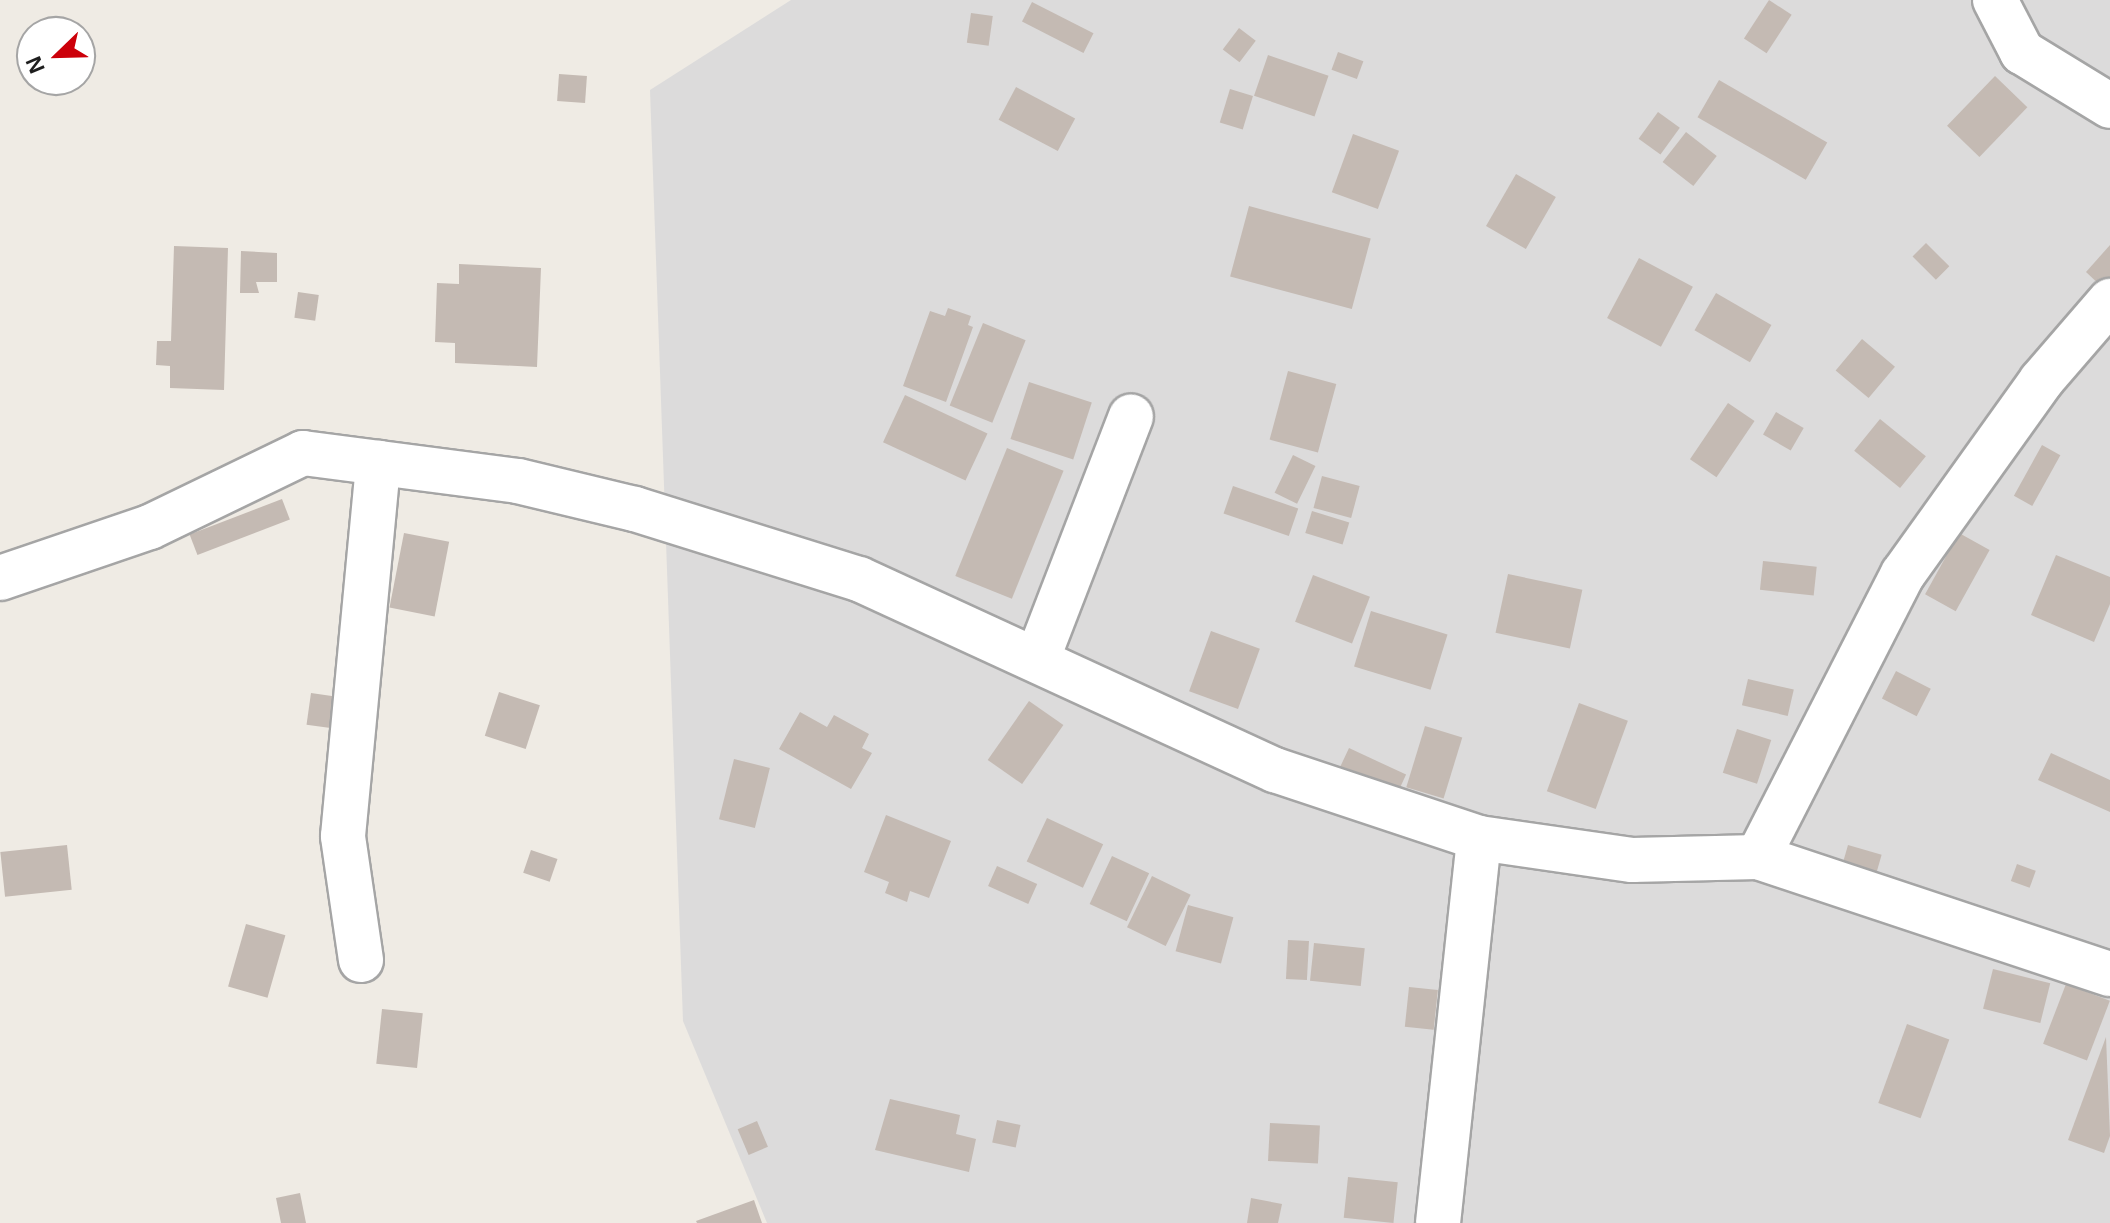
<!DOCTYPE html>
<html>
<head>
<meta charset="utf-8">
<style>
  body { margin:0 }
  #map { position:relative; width:2110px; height:1223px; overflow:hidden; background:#efebe4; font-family:Helvetica,sans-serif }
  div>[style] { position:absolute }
  .residential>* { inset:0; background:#dcdbdb }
  .building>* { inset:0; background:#c4bab3; transform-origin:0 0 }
  .roads { filter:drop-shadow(2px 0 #a5a5a5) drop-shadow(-2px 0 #a5a5a5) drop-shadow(0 2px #a5a5a5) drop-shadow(0 -2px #a5a5a5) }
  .minor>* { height:44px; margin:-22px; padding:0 22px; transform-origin:22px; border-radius:22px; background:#fff }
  span { translate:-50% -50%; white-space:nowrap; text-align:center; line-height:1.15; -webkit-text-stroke:6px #fff; paint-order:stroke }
  .north { position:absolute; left:16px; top:16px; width:80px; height:80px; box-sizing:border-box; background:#fff; border:2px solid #a5a5a5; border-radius:50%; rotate:247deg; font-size:22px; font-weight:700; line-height:32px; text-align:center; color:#1e1e1e }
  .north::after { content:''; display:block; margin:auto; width:28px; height:36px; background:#cc000a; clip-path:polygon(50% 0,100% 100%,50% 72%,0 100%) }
</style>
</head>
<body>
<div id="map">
  <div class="residential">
    <div style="clip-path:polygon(791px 0,2110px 0,2110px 1223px,767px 1223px,683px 1021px,650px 90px)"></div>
  </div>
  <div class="building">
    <div style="left:1769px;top:0;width:27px;height:46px;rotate:33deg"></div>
    <div style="left:1032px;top:2px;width:69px;height:22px;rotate:27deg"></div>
    <div style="left:971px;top:13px;width:22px;height:30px;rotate:8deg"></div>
    <div style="left:1239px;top:28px;width:21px;height:27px;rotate:37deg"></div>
    <div style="left:1338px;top:52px;width:27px;height:19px;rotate:20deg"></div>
    <div style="left:1268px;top:55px;width:64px;height:43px;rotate:19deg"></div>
    <div style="left:559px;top:74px;width:28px;height:27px;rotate:4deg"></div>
    <div style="left:1995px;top:76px;width:45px;height:69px;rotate:44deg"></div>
    <div style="left:1719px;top:80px;width:125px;height:43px;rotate:30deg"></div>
    <div style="left:1016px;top:87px;width:67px;height:37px;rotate:28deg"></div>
    <div style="left:1230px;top:89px;width:24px;height:35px;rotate:17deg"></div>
    <div style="left:1658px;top:112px;width:27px;height:33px;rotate:36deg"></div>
    <div style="left:1686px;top:132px;width:39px;height:38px;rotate:38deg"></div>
    <div style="left:1353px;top:134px;width:49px;height:62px;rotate:20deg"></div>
    <div style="left:1516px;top:174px;width:46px;height:60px;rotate:30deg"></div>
    <div style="left:1249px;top:206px;width:126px;height:73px;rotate:15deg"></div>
    <div style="left:1926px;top:243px;width:33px;height:19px;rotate:45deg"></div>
    <div style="clip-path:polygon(2110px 245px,2110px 281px,2103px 288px,2086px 272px)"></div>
    <div style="clip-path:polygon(174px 246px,228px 248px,224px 390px,170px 388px,170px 366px,156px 365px,157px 341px,171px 341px)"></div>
    <div style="clip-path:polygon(241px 251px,277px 253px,277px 282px,256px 282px,259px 293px,240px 293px)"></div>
    <div style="left:1639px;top:258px;width:61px;height:68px;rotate:28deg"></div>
    <div style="clip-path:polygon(459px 264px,541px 268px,537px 367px,455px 363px,455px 343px,435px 342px,437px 283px,459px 284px)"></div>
    <div style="left:298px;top:292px;width:21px;height:26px;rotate:8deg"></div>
    <div style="left:1716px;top:293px;width:64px;height:43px;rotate:30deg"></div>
    <div style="clip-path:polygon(948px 308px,971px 316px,968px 325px,973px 327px,946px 402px,903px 386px,930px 311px,945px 316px)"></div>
    <div style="left:983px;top:323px;width:46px;height:89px;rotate:22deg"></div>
    <div style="left:1862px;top:339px;width:43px;height:41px;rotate:40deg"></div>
    <div style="left:1288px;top:371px;width:50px;height:71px;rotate:15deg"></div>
    <div style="left:1029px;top:382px;width:66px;height:60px;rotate:18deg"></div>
    <div style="left:905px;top:395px;width:91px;height:52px;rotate:25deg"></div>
    <div style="left:1728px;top:403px;width:32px;height:68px;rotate:34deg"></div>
    <div style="left:1776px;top:412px;width:32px;height:26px;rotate:30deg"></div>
    <div style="left:1880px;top:419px;width:59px;height:41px;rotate:39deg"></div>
    <div style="left:2042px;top:445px;width:21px;height:58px;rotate:29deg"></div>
    <div style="left:1007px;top:448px;width:61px;height:138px;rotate:22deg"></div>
    <div style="left:1293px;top:455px;width:25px;height:42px;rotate:26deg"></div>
    <div style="left:1322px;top:476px;width:39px;height:33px;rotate:15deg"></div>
    <div style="left:1233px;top:486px;width:69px;height:29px;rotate:19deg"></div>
    <div style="left:282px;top:499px;width:22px;height:99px;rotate:69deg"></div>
    <div style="left:1312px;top:511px;width:39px;height:23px;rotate:17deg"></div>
    <div style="left:404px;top:533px;width:46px;height:76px;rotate:11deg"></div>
    <div style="left:1959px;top:533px;width:35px;height:70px;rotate:29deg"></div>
    <div style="clip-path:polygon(2056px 555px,2110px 577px,2110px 604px,2094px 642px,2031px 615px)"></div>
    <div style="left:1763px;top:561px;width:54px;height:29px;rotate:6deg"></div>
    <div style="left:1508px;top:574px;width:76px;height:60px;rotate:12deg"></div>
    <div style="left:1313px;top:575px;width:61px;height:50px;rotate:21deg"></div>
    <div style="left:1371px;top:611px;width:80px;height:58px;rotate:17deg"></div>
    <div style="left:1211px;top:631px;width:52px;height:64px;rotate:20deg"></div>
    <div style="left:1896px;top:671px;width:39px;height:31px;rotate:27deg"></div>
    <div style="left:1748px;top:679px;width:47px;height:27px;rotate:13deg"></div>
    <div style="left:499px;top:692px;width:43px;height:46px;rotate:18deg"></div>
    <div style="left:311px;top:693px;width:28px;height:32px;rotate:8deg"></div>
    <div style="left:1029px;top:701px;width:42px;height:72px;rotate:35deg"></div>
    <div style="left:1579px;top:703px;width:52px;height:94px;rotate:20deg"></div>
    <div style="clip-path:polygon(800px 712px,827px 727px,834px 715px,869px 734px,862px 748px,872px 753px,851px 789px,779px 749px)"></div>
    <div style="left:1425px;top:726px;width:39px;height:64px;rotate:17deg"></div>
    <div style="left:1737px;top:729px;width:36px;height:46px;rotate:18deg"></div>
    <div style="left:1349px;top:748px;width:63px;height:26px;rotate:25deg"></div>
    <div style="clip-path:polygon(2051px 753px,2110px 780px,2110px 812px,2038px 780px)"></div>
    <div style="left:734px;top:759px;width:37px;height:62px;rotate:14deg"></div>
    <div style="clip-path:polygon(886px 815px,951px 841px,929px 898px,910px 891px,907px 902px,885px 893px,889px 882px,864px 872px)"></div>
    <div style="left:1047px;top:818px;width:62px;height:48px;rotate:25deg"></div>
    <div style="left:67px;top:845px;width:45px;height:67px;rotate:84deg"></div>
    <div style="left:1848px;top:845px;width:35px;height:24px;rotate:16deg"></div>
    <div style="left:531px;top:850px;width:28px;height:24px;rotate:19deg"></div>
    <div style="left:1112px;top:856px;width:41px;height:53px;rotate:25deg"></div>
    <div style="left:2017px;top:864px;width:20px;height:18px;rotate:20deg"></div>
    <div style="left:997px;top:866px;width:44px;height:22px;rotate:24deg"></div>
    <div style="left:1152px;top:876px;width:43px;height:57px;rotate:26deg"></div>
    <div style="left:1188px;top:905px;width:47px;height:48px;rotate:15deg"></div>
    <div style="left:246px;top:924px;width:41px;height:65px;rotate:16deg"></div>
    <div style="left:1288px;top:940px;width:21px;height:39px;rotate:3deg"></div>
    <div style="left:1314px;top:943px;width:51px;height:38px;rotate:6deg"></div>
    <div style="left:1993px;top:969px;width:59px;height:41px;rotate:14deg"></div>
    <div style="left:2066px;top:984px;width:47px;height:64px;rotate:21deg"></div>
    <div style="left:1409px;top:987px;width:29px;height:40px;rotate:6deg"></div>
    <div style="left:382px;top:1009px;width:41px;height:55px;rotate:6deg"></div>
    <div style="left:1907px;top:1024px;width:45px;height:84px;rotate:20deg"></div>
    <div style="clip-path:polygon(2106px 1037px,2110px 1136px,2104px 1153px,2068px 1140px)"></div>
    <div style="clip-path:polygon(890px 1099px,960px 1115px,956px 1134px,976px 1139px,969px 1172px,875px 1150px)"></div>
    <div style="left:997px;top:1120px;width:24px;height:23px;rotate:12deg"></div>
    <div style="left:757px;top:1121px;width:28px;height:21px;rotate:67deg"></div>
    <div style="left:1270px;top:1123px;width:50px;height:38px;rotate:3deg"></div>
    <div style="left:1348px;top:1177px;width:50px;height:41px;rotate:6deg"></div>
    <div style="clip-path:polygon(300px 1193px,306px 1223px,281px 1223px,276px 1198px)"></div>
    <div style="clip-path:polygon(1251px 1198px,1282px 1204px,1278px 1223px,1247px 1223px)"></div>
    <div style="clip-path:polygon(754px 1200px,762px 1223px,697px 1223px,696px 1221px)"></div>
  </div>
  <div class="roads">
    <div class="minor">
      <div style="left:1995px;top:0;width:59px;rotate:62.6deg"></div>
      <div style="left:2022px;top:52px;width:103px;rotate:31.5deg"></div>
      <div style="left:0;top:578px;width:158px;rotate:-18.8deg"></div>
      <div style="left:150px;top:527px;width:170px;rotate:-25.8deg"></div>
      <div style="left:303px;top:453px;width:217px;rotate:7.4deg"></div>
      <div style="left:518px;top:481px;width:120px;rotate:13.5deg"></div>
      <div style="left:635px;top:509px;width:235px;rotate:17.4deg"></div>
      <div style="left:859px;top:579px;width:458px;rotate:24.7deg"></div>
      <div style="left:1275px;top:770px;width:215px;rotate:18.4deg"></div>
      <div style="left:1479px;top:838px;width:155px;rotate:8.2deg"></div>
      <div style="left:1632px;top:860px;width:126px;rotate:-1.4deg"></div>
      <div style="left:1758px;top:857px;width:371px;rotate:18.4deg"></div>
      <div style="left:1037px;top:660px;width:261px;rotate:-68.9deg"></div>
      <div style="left:1758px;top:857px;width:318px;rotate:-62.9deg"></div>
      <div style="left:1903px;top:574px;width:237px;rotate:-54.4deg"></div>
      <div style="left:2041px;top:381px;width:106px;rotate:-49.2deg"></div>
      <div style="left:361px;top:960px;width:125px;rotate:-98.3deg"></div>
      <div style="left:343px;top:836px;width:375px;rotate:-84.6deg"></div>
      <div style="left:1438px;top:1223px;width:387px;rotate:-83.9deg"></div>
    </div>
  </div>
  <div class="north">N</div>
</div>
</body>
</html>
